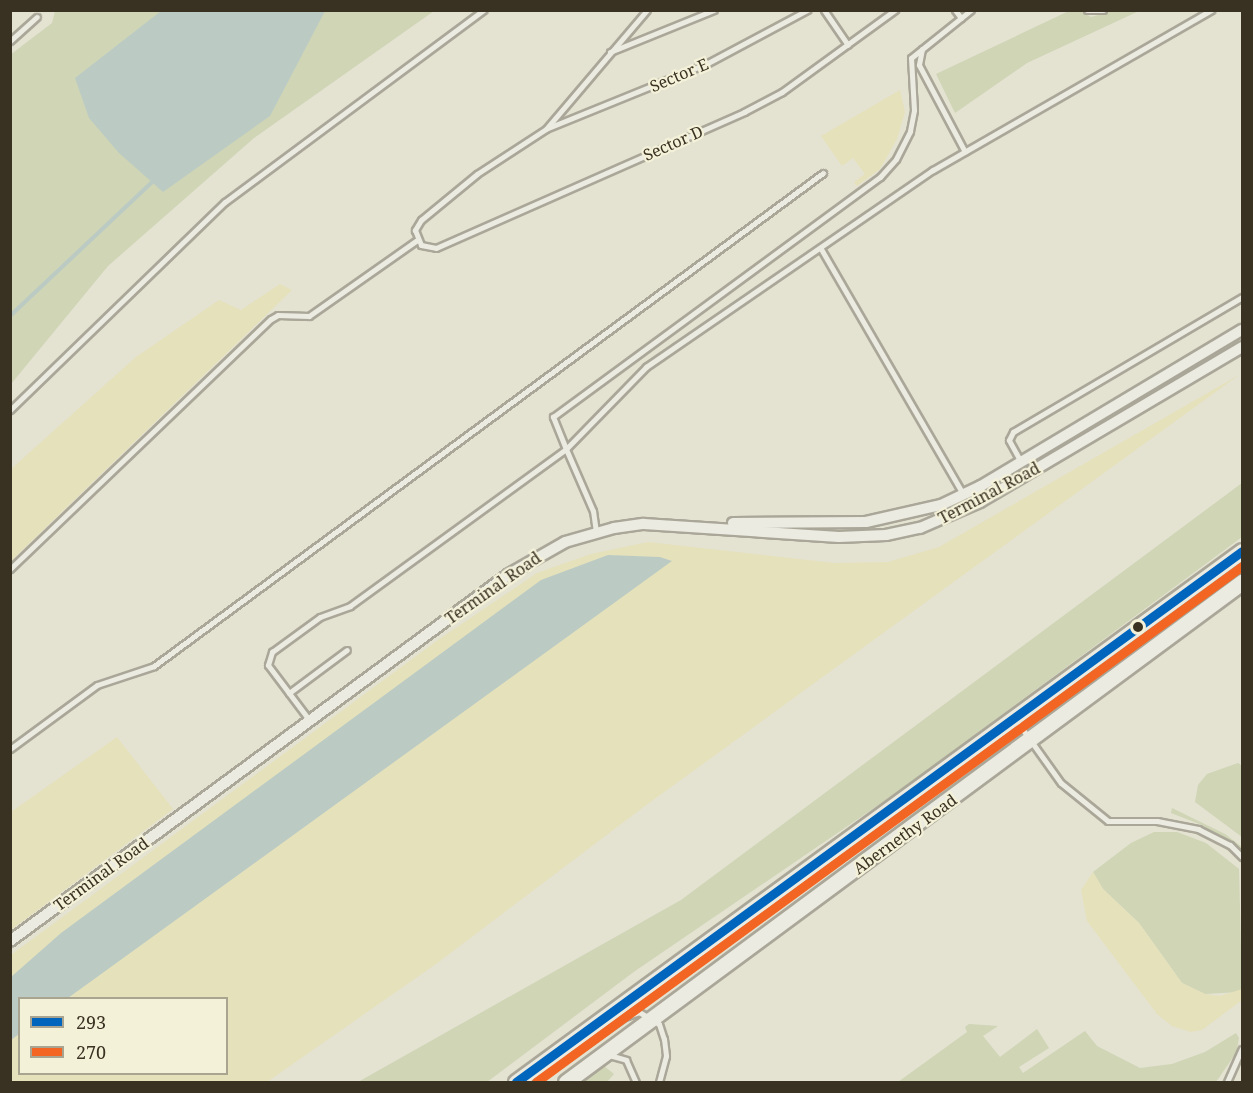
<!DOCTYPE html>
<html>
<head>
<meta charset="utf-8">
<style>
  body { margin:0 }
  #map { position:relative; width:1253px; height:1093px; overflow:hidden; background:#e4e2d1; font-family:"Noto Serif",serif }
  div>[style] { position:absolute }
  .green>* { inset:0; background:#cfd5b5 }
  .sand>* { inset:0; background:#e5e1bb }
  .water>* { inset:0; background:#bbcbc4 }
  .stream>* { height:4px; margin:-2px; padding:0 2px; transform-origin:2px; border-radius:2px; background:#bbcbc4 }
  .roads { filter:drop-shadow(2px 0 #aaa799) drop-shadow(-2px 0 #aaa799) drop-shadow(0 2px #aaa799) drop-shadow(0 -2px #aaa799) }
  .service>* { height:5px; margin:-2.5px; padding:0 2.5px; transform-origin:2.5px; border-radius:2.5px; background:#ecebe2 }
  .minor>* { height:10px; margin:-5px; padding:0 5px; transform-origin:5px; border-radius:5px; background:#ecebe2 }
  .secondary>* { height:15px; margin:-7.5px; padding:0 7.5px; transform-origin:7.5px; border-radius:7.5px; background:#ecebe2 }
  .bus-1>* { height:9px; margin:-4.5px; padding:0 4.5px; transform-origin:4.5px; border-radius:4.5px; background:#0065bd }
  .bus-2>* { height:9px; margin:-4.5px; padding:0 4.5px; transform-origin:4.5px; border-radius:4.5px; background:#f26522 }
  .dots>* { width:16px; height:16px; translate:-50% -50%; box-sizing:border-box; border:3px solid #f4f1d9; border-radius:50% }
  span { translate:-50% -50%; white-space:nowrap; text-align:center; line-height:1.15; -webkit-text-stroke:4.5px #f4f1d9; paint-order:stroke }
  .street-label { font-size:16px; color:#393121 }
  .frame { position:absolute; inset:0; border:12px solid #393121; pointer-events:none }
  .legend { position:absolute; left:18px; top:997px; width:210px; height:78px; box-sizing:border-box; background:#f4f1d9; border:2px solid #a9a48f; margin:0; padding:8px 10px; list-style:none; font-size:18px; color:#393121 }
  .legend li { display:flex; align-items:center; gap:12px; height:30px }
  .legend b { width:30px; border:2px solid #a9a48f }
</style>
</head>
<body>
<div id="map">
  <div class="green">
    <div style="clip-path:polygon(1071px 10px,1081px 11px,1091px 17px,1113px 11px,1139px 11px,1027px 63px,955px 113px,936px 74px)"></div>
    <div style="clip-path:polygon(55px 11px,434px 11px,254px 138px,108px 266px,11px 384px,10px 55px,52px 23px)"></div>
    <div style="clip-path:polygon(1242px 483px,1242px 537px,896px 793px,635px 971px,487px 1082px,358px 1082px,681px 900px)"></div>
    <div style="clip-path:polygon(1238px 763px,1242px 766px,1242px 837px,1195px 802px,1198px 785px,1207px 774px)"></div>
    <div style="clip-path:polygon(1172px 808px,1225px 834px,1242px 847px,1242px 852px,1202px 825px,1171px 813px)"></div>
    <div style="clip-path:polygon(1154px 832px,1177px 832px,1206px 843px,1239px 869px,1242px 989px,1238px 992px,1205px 994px,1182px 983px,1139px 923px,1103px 889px,1093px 872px,1131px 843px)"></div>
    <div style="clip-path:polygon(969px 1024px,998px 1026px,983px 1036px,1000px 1057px,1037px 1029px,1049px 1048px,1019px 1067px,1023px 1073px,1085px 1031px,1097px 1046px,1140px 1068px,1172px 1064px,1205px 1052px,1236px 1033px,1239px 1038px,1236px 1053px,1216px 1082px,898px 1082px,967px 1032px,965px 1027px)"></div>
    <div style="clip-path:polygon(604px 1066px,614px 1074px,607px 1082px,583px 1082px)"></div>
  </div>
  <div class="sand">
    <div style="clip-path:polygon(900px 90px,905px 112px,897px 139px,880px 169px,857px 186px,854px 182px,865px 174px,853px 158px,842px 166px,821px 136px)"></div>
    <div style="clip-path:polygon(280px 284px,292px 290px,11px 561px,11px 469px,136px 357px,219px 300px,241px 310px)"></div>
    <div style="clip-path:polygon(evenodd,1239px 375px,645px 806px,436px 964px,267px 1082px,11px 1082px,11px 955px,438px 640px,537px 573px,591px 554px,648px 542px,834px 563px,888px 562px,939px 547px,1239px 375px,20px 998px,226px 998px,226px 1074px,20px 1074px,20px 998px)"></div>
    <div style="clip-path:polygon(117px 737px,173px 809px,11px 930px,11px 812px)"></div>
    <div style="clip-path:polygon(1093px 872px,1103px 889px,1139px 923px,1182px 983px,1205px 994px,1220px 996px,1242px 989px,1242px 1000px,1202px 1030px,1191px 1032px,1172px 1026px,1157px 1014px,1087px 921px,1081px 890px)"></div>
  </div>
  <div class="water">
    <div style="clip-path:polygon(161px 11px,325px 11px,270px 116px,163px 192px,119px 153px,89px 118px,75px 78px)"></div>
    <div style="clip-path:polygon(608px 555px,660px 557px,672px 561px,68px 998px,20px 998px,19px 1034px,11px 1040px,11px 977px,61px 933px,541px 580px)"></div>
  </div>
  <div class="stream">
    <div style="left:10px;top:316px;width:195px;rotate:-43.3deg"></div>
  </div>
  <div class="roads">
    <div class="service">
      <div style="left:647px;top:10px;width:156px;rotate:130.3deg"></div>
      <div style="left:546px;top:129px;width:82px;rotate:146.9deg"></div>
      <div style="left:477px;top:174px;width:72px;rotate:140.6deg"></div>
      <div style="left:421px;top:220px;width:12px;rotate:121deg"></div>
      <div style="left:415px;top:230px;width:16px;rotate:68deg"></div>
      <div style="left:421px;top:245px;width:15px;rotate:11deg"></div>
      <div style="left:436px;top:248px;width:337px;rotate:-23.8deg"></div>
      <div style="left:744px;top:112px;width:43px;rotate:-27.8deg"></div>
      <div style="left:782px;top:92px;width:140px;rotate:-36deg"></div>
      <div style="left:824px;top:10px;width:42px;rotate:55.6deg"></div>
      <div style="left:955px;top:10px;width:10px;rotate:53deg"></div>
      <div style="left:1087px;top:10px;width:16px"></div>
      <div style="left:10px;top:41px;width:36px;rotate:-42deg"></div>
      <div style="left:922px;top:49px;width:16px;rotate:101deg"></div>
      <div style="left:919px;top:65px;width:98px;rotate:62.1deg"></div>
      <div style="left:610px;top:52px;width:112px;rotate:-22deg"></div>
      <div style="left:548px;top:128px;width:170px;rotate:-22.1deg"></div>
      <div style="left:706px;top:64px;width:115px;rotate:-28.1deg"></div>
      <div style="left:821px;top:249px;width:283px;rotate:59.9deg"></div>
      <div style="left:10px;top:410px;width:299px;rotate:-44.1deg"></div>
      <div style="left:225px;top:202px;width:322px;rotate:-36.6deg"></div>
      <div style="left:1021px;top:462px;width:25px;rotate:-119deg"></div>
      <div style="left:1009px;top:440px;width:9px;rotate:-63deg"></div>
      <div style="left:1013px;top:432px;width:266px;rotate:-30.5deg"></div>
      <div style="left:596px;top:532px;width:21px;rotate:-98deg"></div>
      <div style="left:593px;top:511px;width:68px;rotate:-113.5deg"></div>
      <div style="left:566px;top:449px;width:115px;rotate:-45.7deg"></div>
      <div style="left:646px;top:367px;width:348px;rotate:-34.5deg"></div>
      <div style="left:933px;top:170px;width:321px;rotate:-29.9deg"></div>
      <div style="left:10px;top:569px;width:361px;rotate:-43.8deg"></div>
      <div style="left:271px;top:319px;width:8px;rotate:-30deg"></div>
      <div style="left:278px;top:315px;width:31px;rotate:2deg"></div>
      <div style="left:309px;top:316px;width:132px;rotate:-35.1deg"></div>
      <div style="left:289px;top:693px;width:35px;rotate:-127deg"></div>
      <div style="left:268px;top:665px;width:14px;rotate:-73deg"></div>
      <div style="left:272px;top:652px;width:59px;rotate:-36.1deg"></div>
      <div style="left:320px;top:617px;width:32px;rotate:-20deg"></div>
      <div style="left:350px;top:606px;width:267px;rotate:-36deg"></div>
      <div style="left:566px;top:449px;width:35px;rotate:-112deg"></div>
      <div style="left:553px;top:417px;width:406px;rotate:-36.3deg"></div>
      <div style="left:880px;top:177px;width:24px;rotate:-48deg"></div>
      <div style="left:896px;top:159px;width:31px;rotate:-63deg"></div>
      <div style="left:910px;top:131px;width:21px;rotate:-79deg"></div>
      <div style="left:914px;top:110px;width:52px;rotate:-93.3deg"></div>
      <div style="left:911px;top:58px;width:77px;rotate:-38.7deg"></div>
      <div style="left:1016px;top:720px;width:77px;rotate:54.5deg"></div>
      <div style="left:1061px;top:783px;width:60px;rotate:39deg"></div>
      <div style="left:1108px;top:821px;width:49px"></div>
      <div style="left:1157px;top:821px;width:42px;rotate:11deg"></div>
      <div style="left:1198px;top:829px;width:36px;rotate:27deg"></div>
      <div style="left:1230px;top:845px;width:17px;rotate:45deg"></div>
      <div style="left:310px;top:721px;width:35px;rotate:-127deg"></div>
      <div style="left:289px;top:693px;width:72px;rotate:-36.6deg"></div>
      <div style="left:10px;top:749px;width:108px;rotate:-36.3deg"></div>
      <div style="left:97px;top:685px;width:60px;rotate:-18.4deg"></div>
      <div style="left:154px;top:666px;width:831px;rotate:-36.39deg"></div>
      <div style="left:609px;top:1055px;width:18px;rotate:16deg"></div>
      <div style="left:626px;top:1060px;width:24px;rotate:66deg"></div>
      <div style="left:550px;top:1065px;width:21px;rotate:-25deg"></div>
      <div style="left:569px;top:1056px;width:67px;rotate:-35.3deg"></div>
      <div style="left:624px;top:1017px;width:16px;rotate:-18deg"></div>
      <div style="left:639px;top:1012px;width:23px;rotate:31deg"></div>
      <div style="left:659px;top:1024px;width:16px;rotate:72deg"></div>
      <div style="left:664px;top:1039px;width:17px;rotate:83deg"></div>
      <div style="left:666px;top:1056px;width:27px;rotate:105deg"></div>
      <div style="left:1227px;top:1082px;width:36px;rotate:-66deg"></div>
    </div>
    <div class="minor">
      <div style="left:733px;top:523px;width:133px;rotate:-0.4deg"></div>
      <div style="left:866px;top:522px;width:77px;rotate:-12.8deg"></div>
      <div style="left:941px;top:505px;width:44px;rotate:-25.4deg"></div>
      <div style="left:981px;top:486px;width:304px;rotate:-30.9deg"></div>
      <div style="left:10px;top:941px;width:619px;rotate:-36.33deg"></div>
      <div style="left:509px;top:574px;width:64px;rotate:-29.7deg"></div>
      <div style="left:565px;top:542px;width:51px;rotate:-15.9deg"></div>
      <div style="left:614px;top:528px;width:30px;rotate:-8deg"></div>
      <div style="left:644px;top:524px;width:195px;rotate:3.8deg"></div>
      <div style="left:839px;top:537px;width:47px;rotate:-2.4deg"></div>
      <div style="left:886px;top:535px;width:35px;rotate:-12deg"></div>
      <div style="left:920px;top:528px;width:65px;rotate:-23.4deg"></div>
      <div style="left:980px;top:502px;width:304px;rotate:-30.6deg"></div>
    </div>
    <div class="secondary">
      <div style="left:516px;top:1082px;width:899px;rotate:-36.18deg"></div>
      <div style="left:566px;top:1082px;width:841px;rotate:-36.49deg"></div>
    </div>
  </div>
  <div class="bus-1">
    <div style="left:516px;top:1082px;width:899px;rotate:-36.18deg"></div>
  </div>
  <div class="bus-2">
    <div style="left:536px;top:1082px;width:874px;rotate:-36.16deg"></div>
  </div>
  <div class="dots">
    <div style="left:1138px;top:627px;background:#393121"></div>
  </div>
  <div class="street-label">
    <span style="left:679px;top:75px;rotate:-23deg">Sector E</span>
    <span style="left:673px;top:143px;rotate:-24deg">Sector D</span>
    <span style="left:989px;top:493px;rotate:-28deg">Terminal Road</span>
    <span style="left:493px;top:588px;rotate:-35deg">Terminal Road</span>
    <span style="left:905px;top:834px;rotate:-36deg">Abernethy Road</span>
    <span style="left:101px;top:874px;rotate:-36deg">Terminal Road</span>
  </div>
  <div class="frame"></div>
  <ul class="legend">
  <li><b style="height:8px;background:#0065bd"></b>293</li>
  <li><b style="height:8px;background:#f26522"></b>270</li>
  </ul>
</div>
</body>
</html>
